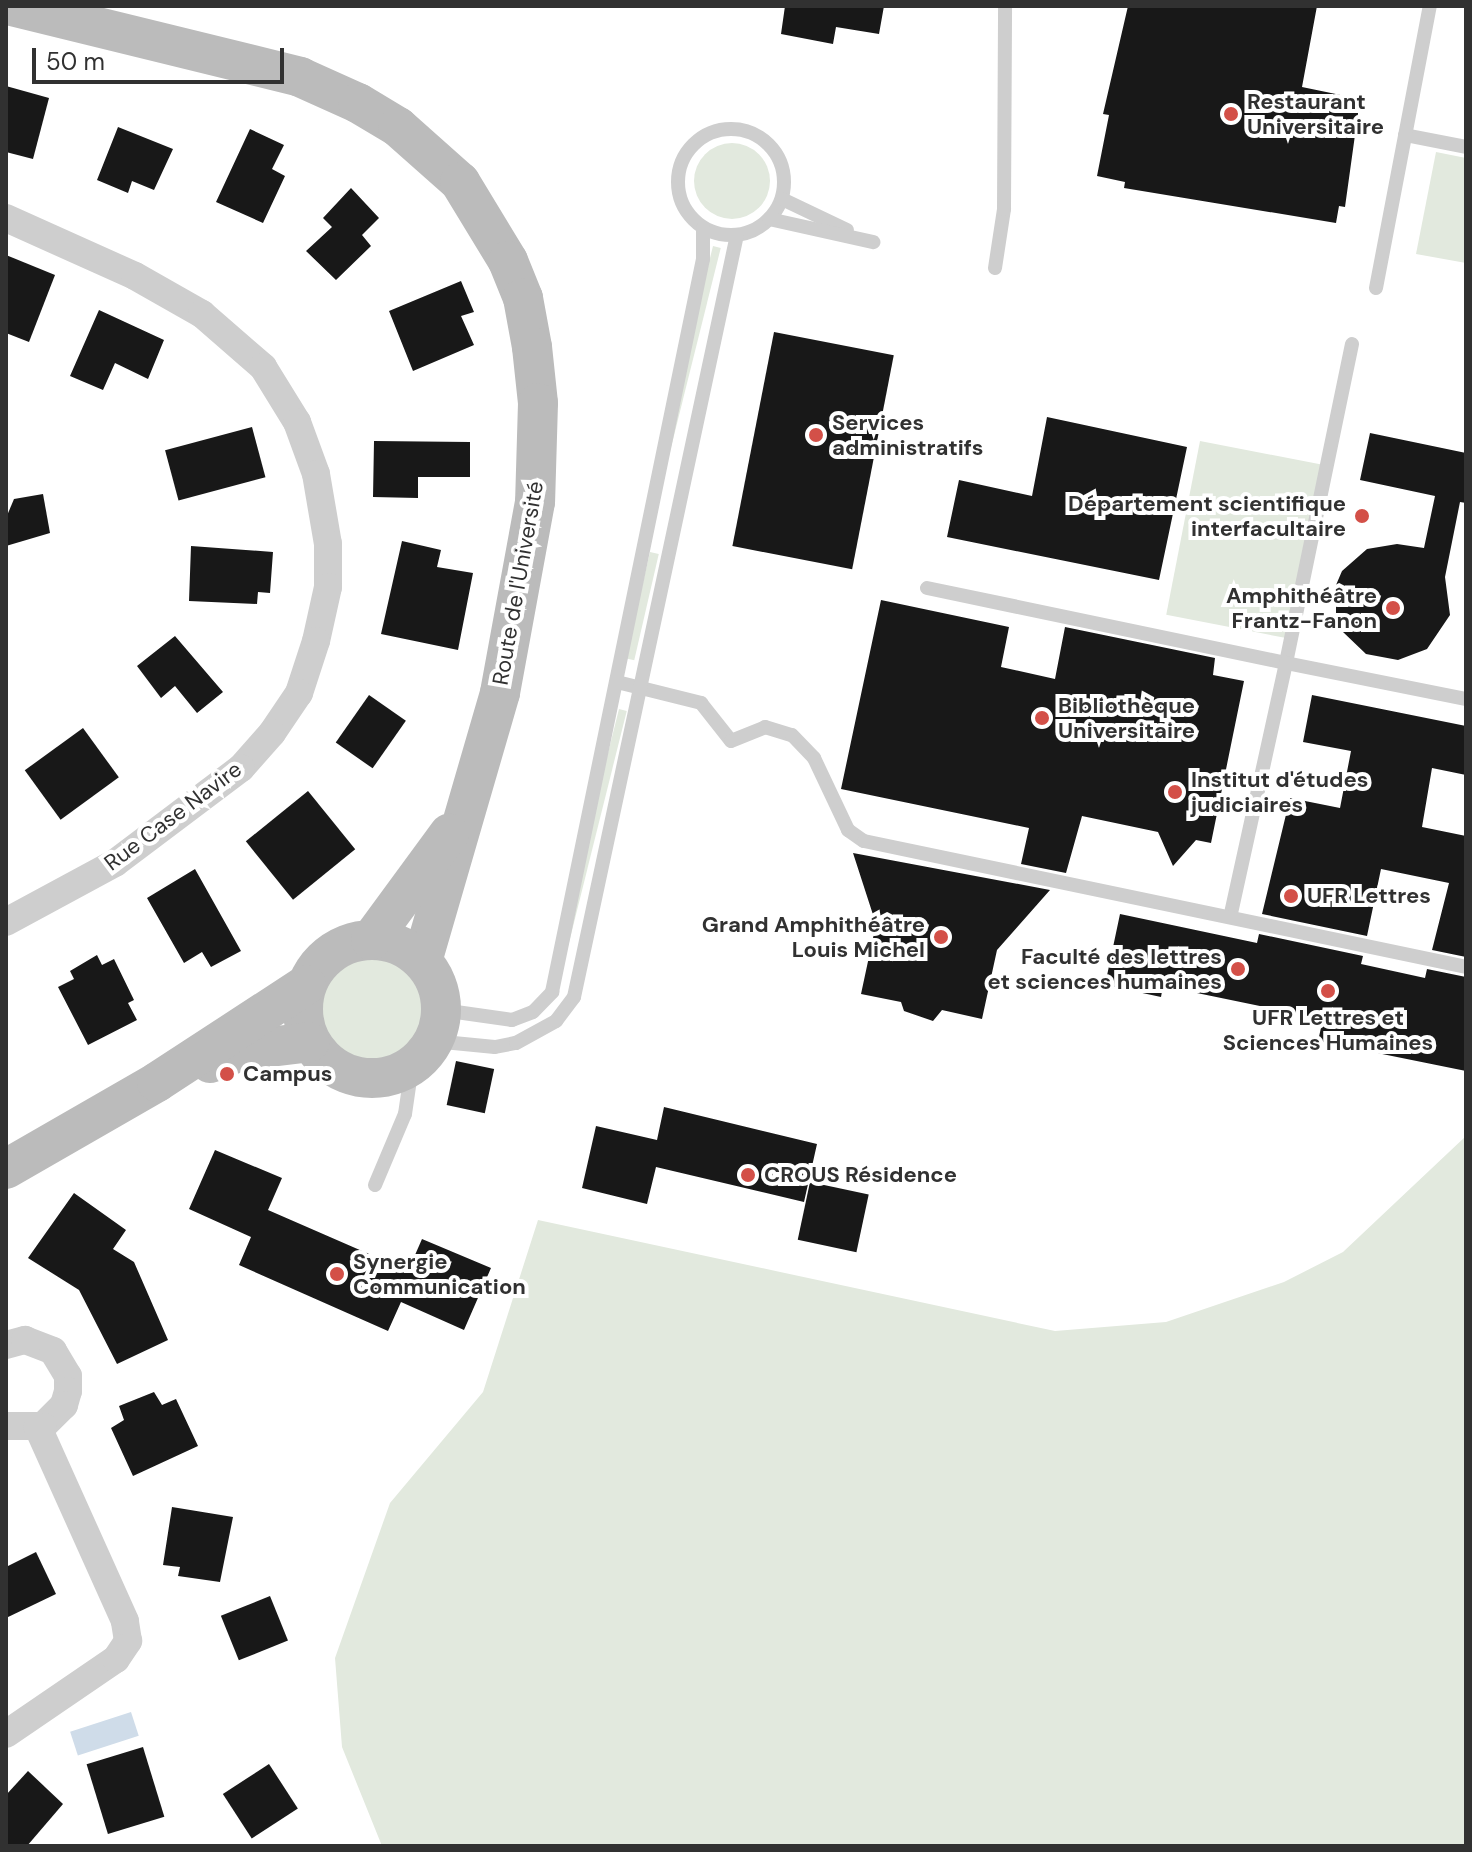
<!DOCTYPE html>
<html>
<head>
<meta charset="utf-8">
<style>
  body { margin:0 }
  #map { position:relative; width:1472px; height:1852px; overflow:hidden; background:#fff; font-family:"DM Sans",sans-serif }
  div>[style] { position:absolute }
  .green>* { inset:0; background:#e2e9de; transform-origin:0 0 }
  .round { border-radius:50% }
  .water>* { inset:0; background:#cfdce9; transform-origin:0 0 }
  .building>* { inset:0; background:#181818; transform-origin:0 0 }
  .service>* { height:14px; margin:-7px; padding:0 7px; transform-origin:7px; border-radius:7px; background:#cecece }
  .service>.ring { margin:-7px; padding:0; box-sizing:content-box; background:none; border:14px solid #cecece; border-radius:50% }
  .minor>* { height:28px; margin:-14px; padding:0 14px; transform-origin:14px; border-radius:14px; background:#cecece }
  .secondary>* { height:40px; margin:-20px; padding:0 20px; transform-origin:20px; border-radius:20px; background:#bbb }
  .secondary>.ring { margin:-20px; padding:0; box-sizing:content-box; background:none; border:40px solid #bbb; border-radius:50% }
  .dots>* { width:22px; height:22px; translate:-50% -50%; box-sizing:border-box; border:4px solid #fff; border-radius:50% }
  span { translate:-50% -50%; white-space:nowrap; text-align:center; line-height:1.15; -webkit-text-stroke:8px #fff; paint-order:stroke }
  .poi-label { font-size:22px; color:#313131; font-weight:700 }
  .left { translate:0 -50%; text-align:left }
  .right { translate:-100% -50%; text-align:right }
  .street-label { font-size:22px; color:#313131 }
  .frame { position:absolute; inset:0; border:8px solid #313131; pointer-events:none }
  .scale { position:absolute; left:32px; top:48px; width:252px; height:36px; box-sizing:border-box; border:4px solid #313131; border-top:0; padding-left:10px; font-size:24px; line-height:28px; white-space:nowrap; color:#313131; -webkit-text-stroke:6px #fff; paint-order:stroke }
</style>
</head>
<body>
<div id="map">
  <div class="green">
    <div class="round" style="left:694px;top:143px;width:76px;height:76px"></div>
    <div style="clip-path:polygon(1436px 152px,1466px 158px,1466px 263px,1416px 254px)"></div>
    <div style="left:713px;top:246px;width:8px;height:259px;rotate:14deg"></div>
    <div style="left:1200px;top:441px;width:129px;height:177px;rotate:11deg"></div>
    <div style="left:650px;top:552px;width:9px;height:109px;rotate:13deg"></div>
    <div style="left:619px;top:709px;width:8px;height:259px;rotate:14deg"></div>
    <div class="round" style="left:316px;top:953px;width:112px;height:112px"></div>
    <div style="clip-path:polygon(1466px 1136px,1466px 1846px,382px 1846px,342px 1747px,335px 1658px,390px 1503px,483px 1392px,538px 1220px,1055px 1331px,1166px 1322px,1284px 1282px,1343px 1252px)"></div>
  </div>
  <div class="water">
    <div style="left:131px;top:1712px;width:25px;height:64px;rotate:72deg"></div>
  </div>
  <div class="building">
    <div style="clip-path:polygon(785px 6px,884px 6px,879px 34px,836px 27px,833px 44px,781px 34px)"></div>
    <div style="clip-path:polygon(1128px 6px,1317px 6px,1302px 87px,1360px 99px,1345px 207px,1339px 206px,1336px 223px,1124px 188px,1125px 182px,1097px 176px,1109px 115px,1103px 114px)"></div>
    <div style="clip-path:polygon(6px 86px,49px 98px,33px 159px,6px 152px)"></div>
    <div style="clip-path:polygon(118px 127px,173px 149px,154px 190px,132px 181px,128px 193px,97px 180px)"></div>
    <div style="clip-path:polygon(250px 129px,284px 145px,272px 169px,285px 176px,263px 223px,216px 202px)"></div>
    <div style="clip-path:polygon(351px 188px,379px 218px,362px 235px,371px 246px,336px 280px,306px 251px,332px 227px,323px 218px)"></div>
    <div style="clip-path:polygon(6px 255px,55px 275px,29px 342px,6px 333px)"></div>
    <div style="clip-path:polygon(461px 281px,474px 312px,461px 316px,474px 345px,413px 371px,389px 311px)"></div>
    <div style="clip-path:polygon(99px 310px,164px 340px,148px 379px,115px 363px,103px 390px,70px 376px)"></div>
    <div style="left:774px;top:332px;width:122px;height:218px;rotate:11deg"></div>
    <div style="clip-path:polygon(1047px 417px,1187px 447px,1159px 580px,947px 537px,959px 480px,1032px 496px)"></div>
    <div style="left:252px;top:427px;width:52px;height:90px;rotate:75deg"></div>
    <div style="clip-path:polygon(1370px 433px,1466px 453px,1466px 503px,1460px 502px,1445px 577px,1450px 615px,1427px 649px,1398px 660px,1366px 654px,1343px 632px,1336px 618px,1336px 585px,1342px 571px,1367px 549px,1397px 544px,1424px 548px,1435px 496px,1360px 480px)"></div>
    <div style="clip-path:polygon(374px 441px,470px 442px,470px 477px,418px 477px,418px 498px,373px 497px)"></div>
    <div style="clip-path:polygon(43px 494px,50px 533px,6px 546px,6px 518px,14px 499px)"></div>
    <div style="clip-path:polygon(402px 541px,441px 550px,437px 567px,473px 573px,458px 650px,381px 634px)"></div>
    <div style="clip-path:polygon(191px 546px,273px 552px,270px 593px,258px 592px,257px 604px,189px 601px)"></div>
    <div style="clip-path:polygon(881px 600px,1009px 627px,1001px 667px,1055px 679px,1065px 627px,1215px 658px,1213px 675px,1244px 681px,1211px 843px,1196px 840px,1173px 866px,1158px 832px,1082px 816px,1066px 873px,1021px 864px,1029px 828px,841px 789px)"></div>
    <div style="clip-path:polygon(175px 636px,223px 692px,197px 713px,175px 686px,161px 698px,137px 666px)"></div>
    <div style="left:369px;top:695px;width:45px;height:58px;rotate:35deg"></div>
    <div style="clip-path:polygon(1312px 695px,1466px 726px,1466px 775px,1432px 768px,1422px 827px,1466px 836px,1466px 957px,1432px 950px,1449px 883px,1381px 869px,1367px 936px,1262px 914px,1290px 798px,1340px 808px,1351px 751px,1303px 742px)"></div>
    <div style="left:83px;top:728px;width:61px;height:72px;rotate:54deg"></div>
    <div style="left:308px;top:791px;width:75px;height:80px;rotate:51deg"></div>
    <div style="clip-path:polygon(853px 853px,1050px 890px,997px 950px,982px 1019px,942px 1010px,933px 1021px,904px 1011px,901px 1002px,861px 994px,876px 924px)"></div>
    <div style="clip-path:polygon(195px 869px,241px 951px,211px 967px,202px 952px,184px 963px,147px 898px)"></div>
    <div style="clip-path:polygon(1120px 914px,1257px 943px,1259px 934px,1363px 956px,1361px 964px,1425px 978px,1427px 969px,1466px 977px,1466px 1071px,1318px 1041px,1323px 1019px,1163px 986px,1161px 997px,1105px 985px)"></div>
    <div style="clip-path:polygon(97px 955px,102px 965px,114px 959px,134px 1000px,128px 1003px,137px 1020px,88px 1045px,58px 987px,74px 979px,70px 971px)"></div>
    <div style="left:456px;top:1061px;width:39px;height:45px;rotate:12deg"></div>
    <div style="clip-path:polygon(664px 1107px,817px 1144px,804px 1202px,656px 1167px,647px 1204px,582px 1188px,596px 1126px,657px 1140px)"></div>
    <div style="clip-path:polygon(215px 1150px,282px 1178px,268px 1210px,408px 1271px,422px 1239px,491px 1268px,464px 1330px,401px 1302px,388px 1331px,239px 1265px,251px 1237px,189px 1209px)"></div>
    <div style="left:810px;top:1182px;width:60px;height:59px;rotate:12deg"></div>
    <div style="clip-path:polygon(74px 1193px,126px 1230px,113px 1249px,134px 1262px,168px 1340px,117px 1364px,79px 1290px,28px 1258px)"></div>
    <div style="clip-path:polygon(154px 1392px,162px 1405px,176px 1399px,198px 1446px,133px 1476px,111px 1428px,124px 1420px,119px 1406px)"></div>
    <div style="clip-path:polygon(172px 1507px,233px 1517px,220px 1582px,178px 1576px,180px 1567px,163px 1565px)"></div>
    <div style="clip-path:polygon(36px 1552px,56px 1594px,6px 1618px,6px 1567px)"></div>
    <div style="left:270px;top:1596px;width:48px;height:53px;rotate:68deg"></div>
    <div style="left:143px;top:1747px;width:73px;height:59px;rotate:73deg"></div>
    <div style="left:269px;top:1764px;width:53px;height:55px;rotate:57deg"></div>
    <div style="clip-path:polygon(28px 1771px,63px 1804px,27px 1846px,6px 1846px,6px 1795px)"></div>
  </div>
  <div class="service">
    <div class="ring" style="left:678px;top:129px;width:92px;height:92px"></div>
    <div style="left:1405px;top:135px;width:62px;rotate:11.1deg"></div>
    <div style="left:782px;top:199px;width:72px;rotate:25.5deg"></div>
    <div style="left:769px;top:219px;width:107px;rotate:12.5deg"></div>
    <div style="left:995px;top:268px;width:60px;rotate:-81.3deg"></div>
    <div style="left:1004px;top:209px;width:203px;rotate:-89.7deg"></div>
    <div style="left:1376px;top:288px;width:287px;rotate:-79.2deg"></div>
    <div style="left:1352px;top:344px;width:326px;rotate:101.7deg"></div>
    <div style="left:1286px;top:663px;width:184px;rotate:11.3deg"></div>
    <div style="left:927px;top:588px;width:367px;rotate:11.8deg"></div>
    <div style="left:1286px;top:663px;width:260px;rotate:102.4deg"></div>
    <div style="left:617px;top:682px;width:87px;rotate:14deg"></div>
    <div style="left:701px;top:703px;width:48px;rotate:51.7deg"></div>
    <div style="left:731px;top:741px;width:37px;rotate:-22deg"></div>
    <div style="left:765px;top:727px;width:28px;rotate:17deg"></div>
    <div style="left:792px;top:735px;width:32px;rotate:46deg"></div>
    <div style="left:814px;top:758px;width:80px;rotate:64.7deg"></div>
    <div style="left:848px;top:830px;width:19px;rotate:35deg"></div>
    <div style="left:864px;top:841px;width:615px;rotate:11.82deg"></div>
    <div style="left:442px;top:1010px;width:71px;rotate:8.1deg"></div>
    <div style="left:512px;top:1020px;width:22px;rotate:-21deg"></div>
    <div style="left:533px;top:1012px;width:28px;rotate:-46deg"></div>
    <div style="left:552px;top:992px;width:748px;rotate:-78.36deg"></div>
    <div style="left:703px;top:259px;width:31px;rotate:-90deg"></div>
    <div style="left:433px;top:1041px;width:62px;rotate:5.5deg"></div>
    <div style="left:495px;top:1047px;width:21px;rotate:-11deg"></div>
    <div style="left:516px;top:1043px;width:46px;rotate:-28.8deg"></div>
    <div style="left:556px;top:1021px;width:30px;rotate:-53deg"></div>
    <div style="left:574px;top:997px;width:779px;rotate:-77.93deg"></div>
    <div style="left:375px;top:1185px;width:77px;rotate:-67.1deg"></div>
    <div style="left:405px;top:1114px;width:49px;rotate:-81.7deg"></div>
  </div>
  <div class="minor">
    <div style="left:6px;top:218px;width:141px;rotate:24.2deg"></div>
    <div style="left:135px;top:276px;width:77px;rotate:29.6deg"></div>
    <div style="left:202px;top:314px;width:81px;rotate:41deg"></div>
    <div style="left:263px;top:367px;width:65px;rotate:58.3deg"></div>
    <div style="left:297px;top:422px;width:55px;rotate:69.9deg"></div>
    <div style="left:316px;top:474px;width:71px;rotate:80.3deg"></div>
    <div style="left:328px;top:544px;width:43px;rotate:90deg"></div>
    <div style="left:328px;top:587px;width:55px;rotate:102.5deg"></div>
    <div style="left:316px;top:641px;width:55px;rotate:108.1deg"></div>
    <div style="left:299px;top:693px;width:48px;rotate:124deg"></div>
    <div style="left:272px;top:733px;width:47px;rotate:131.5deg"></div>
    <div style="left:241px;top:768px;width:158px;rotate:143deg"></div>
    <div style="left:115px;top:863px;width:124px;rotate:151.6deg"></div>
    <div style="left:6px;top:1345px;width:20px;rotate:-15deg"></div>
    <div style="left:25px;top:1340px;width:30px;rotate:21deg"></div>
    <div style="left:53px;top:1351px;width:29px;rotate:59deg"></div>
    <div style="left:68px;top:1376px;width:15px;rotate:90deg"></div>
    <div style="left:68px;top:1391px;width:15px;rotate:106deg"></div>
    <div style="left:64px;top:1405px;width:30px;rotate:135deg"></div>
    <div style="left:43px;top:1426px;width:37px;rotate:180deg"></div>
    <div style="left:6px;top:1734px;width:133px;rotate:-34.3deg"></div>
    <div style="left:116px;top:1659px;width:22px;rotate:-56deg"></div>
    <div style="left:128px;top:1641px;width:20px;rotate:-99deg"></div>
    <div style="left:125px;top:1621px;width:213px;rotate:-114.2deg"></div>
  </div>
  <div class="secondary">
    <div style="left:12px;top:6px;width:297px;rotate:13.8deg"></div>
    <div style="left:300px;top:77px;width:64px;rotate:24.1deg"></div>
    <div style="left:358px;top:103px;width:47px;rotate:31deg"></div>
    <div style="left:398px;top:127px;width:83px;rotate:41.6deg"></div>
    <div style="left:460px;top:182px;width:92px;rotate:58.7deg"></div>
    <div style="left:508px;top:261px;width:40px;rotate:68deg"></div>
    <div style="left:523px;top:298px;width:50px;rotate:79.6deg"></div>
    <div style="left:532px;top:347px;width:56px;rotate:83.9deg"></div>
    <div style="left:538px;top:403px;width:99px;rotate:91.7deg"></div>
    <div style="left:535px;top:502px;width:194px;rotate:100.4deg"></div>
    <div style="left:500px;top:693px;width:279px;rotate:106.2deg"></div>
    <div class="ring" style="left:303px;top:940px;width:98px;height:98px"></div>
    <div style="left:371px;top:940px;width:132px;rotate:-53.7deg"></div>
    <div style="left:210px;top:1063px;width:36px;rotate:-21deg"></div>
    <div style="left:244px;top:1050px;width:66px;rotate:-6.9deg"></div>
    <div style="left:6px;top:1169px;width:174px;rotate:-29.9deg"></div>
    <div style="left:157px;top:1082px;width:178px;rotate:-33.1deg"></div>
  </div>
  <div class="dots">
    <div style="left:1231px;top:114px;background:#d35048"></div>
    <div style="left:816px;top:435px;background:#d35048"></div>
    <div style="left:1362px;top:516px;background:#d35048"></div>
    <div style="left:1393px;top:608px;background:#d35048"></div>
    <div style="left:1042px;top:718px;background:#d35048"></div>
    <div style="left:1175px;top:792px;background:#d35048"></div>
    <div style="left:1291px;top:896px;background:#d35048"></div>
    <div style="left:941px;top:937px;background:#d35048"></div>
    <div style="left:1238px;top:969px;background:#d35048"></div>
    <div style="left:1328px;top:991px;background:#d35048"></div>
    <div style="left:227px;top:1074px;background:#d35048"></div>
    <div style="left:748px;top:1175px;background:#d35048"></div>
    <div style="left:337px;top:1274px;background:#d35048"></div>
  </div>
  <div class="poi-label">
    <span class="left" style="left:1247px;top:114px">Restaurant<br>Universitaire</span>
    <span class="left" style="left:832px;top:435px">Services<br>administratifs</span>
    <span class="right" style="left:1346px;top:516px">Département scientifique<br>interfacultaire</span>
    <span class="right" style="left:1377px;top:608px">Amphithéâtre<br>Frantz-Fanon</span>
    <span class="left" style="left:1058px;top:718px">Bibliothèque<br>Universitaire</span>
    <span class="left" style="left:1191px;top:792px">Institut d'études<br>judiciaires</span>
    <span class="left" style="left:1307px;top:896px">UFR Lettres</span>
    <span class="right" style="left:925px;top:937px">Grand Amphithéâtre<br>Louis Michel</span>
    <span class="right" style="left:1222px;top:969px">Faculté des lettres<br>et sciences humaines</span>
    <span style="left:1328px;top:1030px">UFR Lettres et<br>Sciences Humaines</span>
    <span class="left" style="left:243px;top:1074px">Campus</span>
    <span class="left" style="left:764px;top:1175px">CROUS Résidence</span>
    <span class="left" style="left:353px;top:1274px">Synergie<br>Communication</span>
  </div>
  <div class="street-label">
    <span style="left:518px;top:583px;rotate:-80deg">Route de l'Université</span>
    <span style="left:173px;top:816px;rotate:-37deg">Rue Case Navire</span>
  </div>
  <div class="frame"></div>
  <div class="scale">50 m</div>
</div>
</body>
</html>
